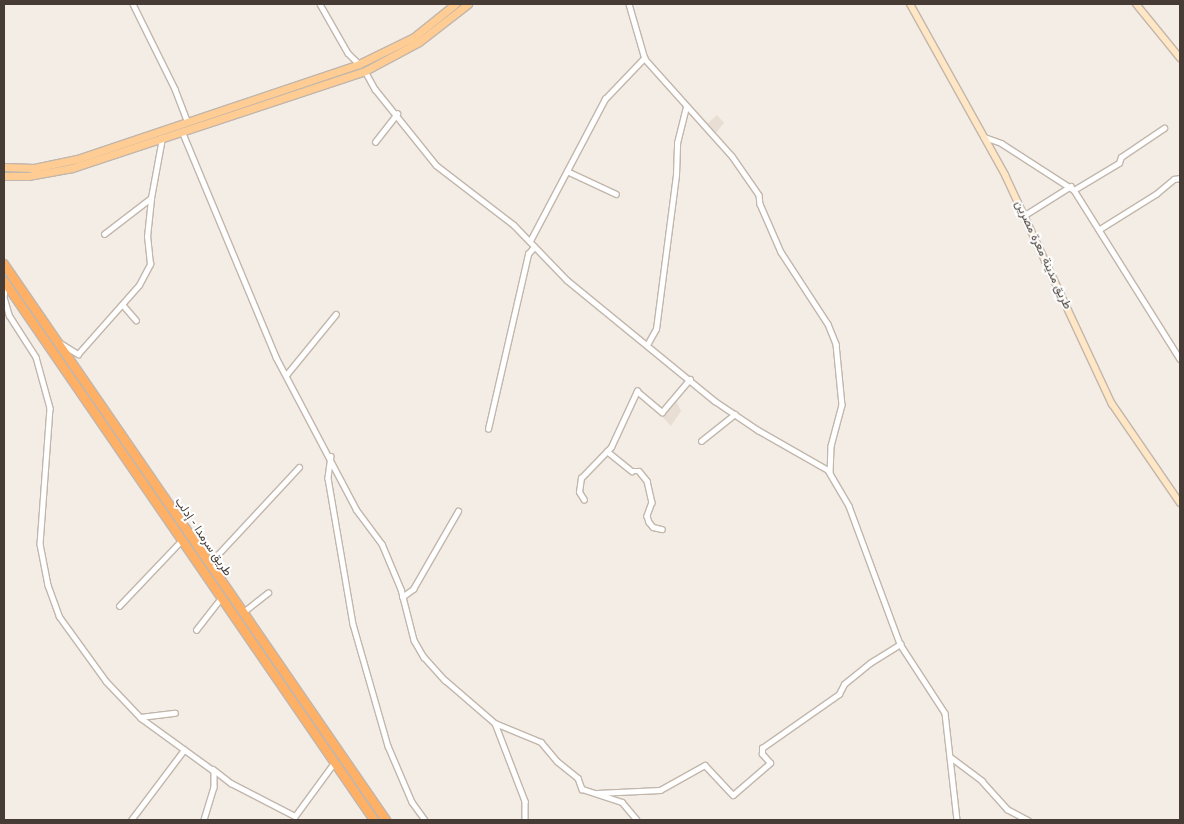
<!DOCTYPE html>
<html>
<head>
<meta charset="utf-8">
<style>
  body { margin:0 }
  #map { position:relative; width:1184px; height:824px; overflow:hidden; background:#f3ede5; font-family:"Varela Round",Vazirmatn,sans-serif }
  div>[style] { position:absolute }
  .residential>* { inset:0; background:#e8ded3 }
  .roads { filter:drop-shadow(1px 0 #c2b6ab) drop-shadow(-1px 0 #c2b6ab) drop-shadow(0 1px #c2b6ab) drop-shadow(0 -1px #c2b6ab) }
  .street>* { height:4.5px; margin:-2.25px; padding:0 2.25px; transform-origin:2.25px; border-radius:2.25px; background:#fff }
  .secondary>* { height:6px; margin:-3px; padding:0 3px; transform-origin:3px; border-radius:3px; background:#ffe6c4 }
  .primary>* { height:7px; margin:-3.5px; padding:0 3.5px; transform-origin:3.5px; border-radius:3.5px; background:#ffcd93 }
  .highway>* { height:8px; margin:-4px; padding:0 4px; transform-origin:4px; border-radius:4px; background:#ffb065 }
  span { translate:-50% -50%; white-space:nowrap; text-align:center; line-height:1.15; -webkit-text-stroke:4px #fff; paint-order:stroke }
  .street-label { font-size:12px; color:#463c35 }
  .frame { position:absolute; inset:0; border:5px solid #463c35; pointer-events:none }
</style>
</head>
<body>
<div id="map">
  <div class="residential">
    <div style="clip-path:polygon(717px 115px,724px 123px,713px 136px,704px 127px)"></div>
    <div style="clip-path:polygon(676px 401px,681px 411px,671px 426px,660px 414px)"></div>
  </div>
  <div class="roads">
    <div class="street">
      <div style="left:133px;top:4px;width:95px;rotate:63.7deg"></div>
      <div style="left:175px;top:89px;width:34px;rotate:69deg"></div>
      <div style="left:320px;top:4px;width:56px;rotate:60.3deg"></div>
      <div style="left:348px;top:53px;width:16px;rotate:45deg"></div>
      <div style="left:629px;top:4px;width:57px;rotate:73.8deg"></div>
      <div style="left:645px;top:59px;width:130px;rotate:48.1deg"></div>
      <div style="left:732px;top:156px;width:47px;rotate:55.3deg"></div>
      <div style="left:759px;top:195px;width:9px;rotate:84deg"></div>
      <div style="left:760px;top:204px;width:52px;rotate:66.4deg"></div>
      <div style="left:781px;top:252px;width:86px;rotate:56.9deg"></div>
      <div style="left:828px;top:324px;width:22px;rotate:68deg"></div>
      <div style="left:836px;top:344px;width:61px;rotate:84.4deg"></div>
      <div style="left:842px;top:405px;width:42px;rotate:105deg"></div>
      <div style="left:831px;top:446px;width:26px;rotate:92deg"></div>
      <div style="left:365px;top:71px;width:21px;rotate:61deg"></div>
      <div style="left:375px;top:89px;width:97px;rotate:51.2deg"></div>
      <div style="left:436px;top:165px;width:98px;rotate:37.6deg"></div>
      <div style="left:514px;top:225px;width:76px;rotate:46.1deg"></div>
      <div style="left:567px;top:280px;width:191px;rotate:39.3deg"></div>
      <div style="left:715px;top:401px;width:52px;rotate:34deg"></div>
      <div style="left:758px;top:430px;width:81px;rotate:29.7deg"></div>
      <div style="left:828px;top:470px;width:42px;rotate:59.7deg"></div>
      <div style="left:849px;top:506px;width:147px;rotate:69.7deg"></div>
      <div style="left:900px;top:644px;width:82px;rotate:56.9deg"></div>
      <div style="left:945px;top:713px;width:108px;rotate:83.6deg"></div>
      <div style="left:182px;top:131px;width:245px;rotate:67.4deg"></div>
      <div style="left:276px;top:357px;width:172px;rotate:62.2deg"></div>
      <div style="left:356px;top:509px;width:44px;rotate:53.4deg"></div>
      <div style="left:382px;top:544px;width:49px;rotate:67.1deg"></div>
      <div style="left:401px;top:589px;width:53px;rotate:75.7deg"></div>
      <div style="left:414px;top:640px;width:20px;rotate:60deg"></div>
      <div style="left:424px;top:657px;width:31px;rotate:48deg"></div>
      <div style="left:445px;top:680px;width:66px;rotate:40.7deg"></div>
      <div style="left:495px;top:723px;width:84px;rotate:69deg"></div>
      <div style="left:525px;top:801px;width:19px;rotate:90deg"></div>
      <div style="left:984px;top:137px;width:18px;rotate:19deg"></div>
      <div style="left:1001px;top:143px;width:87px;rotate:32.8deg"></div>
      <div style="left:1074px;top:190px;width:199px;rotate:57.9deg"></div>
      <div style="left:375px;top:142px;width:36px;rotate:-52deg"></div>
      <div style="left:567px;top:171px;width:54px;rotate:25.1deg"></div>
      <div style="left:1074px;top:190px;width:52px;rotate:-31deg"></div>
      <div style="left:1119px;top:163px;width:6px;rotate:-72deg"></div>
      <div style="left:1121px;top:157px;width:52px;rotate:-34deg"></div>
      <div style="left:1025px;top:215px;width:54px;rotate:-32.2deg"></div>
      <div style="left:1100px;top:229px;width:66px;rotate:-32deg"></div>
      <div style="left:1156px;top:194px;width:23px;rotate:-40deg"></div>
      <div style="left:1174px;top:179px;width:6px;rotate:-9deg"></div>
      <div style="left:104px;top:234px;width:59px;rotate:-37.5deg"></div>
      <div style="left:151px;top:198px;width:61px;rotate:-79.6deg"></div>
      <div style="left:530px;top:241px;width:161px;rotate:-62.2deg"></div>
      <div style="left:605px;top:99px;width:57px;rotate:-46.4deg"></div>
      <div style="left:6px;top:284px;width:13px;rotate:99deg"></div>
      <div style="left:4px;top:297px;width:19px;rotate:74deg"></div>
      <div style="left:9px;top:315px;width:50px;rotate:57.3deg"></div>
      <div style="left:36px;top:357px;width:53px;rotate:74.6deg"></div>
      <div style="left:50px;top:408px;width:136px;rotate:94.2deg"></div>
      <div style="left:40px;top:544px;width:42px;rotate:79deg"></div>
      <div style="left:48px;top:585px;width:33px;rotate:70deg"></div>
      <div style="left:59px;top:616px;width:80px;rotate:54.1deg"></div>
      <div style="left:106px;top:681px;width:51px;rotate:46.6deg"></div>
      <div style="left:141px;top:718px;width:90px;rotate:36deg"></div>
      <div style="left:214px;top:771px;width:16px;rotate:90deg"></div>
      <div style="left:214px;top:787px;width:34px;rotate:107deg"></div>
      <div style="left:123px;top:305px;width:20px;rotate:49deg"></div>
      <div style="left:57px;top:341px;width:25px;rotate:32deg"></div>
      <div style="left:78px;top:354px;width:92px;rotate:-48.5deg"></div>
      <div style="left:139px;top:285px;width:24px;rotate:-62deg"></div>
      <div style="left:150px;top:264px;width:27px;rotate:-96deg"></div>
      <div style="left:147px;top:237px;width:39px;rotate:-84deg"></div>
      <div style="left:647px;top:345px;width:18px;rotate:-61deg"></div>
      <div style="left:656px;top:329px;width:155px;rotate:-82.6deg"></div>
      <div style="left:676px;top:175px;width:32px;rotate:-88deg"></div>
      <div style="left:677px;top:143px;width:37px;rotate:-76deg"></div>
      <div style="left:287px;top:374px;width:77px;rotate:-50.8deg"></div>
      <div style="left:488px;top:429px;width:180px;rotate:-77.1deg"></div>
      <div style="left:528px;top:254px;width:9px;rotate:-49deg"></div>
      <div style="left:701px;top:441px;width:43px;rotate:-38.5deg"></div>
      <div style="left:607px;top:451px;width:32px;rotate:39deg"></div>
      <div style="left:632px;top:471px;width:7px"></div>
      <div style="left:639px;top:471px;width:13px;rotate:51deg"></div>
      <div style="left:647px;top:481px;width:22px;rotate:77deg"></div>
      <div style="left:652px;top:502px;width:15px;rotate:110deg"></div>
      <div style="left:647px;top:516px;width:6px;rotate:72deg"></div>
      <div style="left:649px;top:522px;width:6px;rotate:51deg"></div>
      <div style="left:653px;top:527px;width:9px;rotate:13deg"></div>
      <div style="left:331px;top:456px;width:22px;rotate:98deg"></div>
      <div style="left:328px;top:478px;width:148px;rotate:80.3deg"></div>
      <div style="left:353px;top:624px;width:127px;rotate:74deg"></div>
      <div style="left:388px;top:746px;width:61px;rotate:66.8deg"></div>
      <div style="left:412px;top:802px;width:22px;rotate:54deg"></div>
      <div style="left:584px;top:500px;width:9px;rotate:-122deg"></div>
      <div style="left:579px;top:492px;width:14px;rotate:-82deg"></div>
      <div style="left:581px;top:478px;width:43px;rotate:-45.9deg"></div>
      <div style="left:611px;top:447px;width:62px;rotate:-65.1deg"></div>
      <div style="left:637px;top:391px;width:33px;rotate:40deg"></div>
      <div style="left:662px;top:412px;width:43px;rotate:-49.7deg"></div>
      <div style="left:209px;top:564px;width:132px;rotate:-47.1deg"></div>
      <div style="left:402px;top:597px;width:14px;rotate:-36deg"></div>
      <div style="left:413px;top:589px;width:90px;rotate:-60deg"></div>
      <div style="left:119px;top:606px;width:90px;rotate:-46.4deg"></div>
      <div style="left:242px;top:613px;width:33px;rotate:-38deg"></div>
      <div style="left:196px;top:630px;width:39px;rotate:-52deg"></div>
      <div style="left:140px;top:717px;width:35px;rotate:-7deg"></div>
      <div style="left:495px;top:723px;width:50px;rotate:22.4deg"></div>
      <div style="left:541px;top:742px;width:25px;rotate:50deg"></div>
      <div style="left:557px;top:761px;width:27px;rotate:39deg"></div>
      <div style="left:578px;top:778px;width:12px;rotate:70deg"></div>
      <div style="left:582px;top:789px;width:42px;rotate:18deg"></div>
      <div style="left:622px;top:802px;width:23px;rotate:50deg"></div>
      <div style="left:952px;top:758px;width:38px;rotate:37deg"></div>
      <div style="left:982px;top:781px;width:38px;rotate:48deg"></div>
      <div style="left:1007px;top:809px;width:24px;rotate:28deg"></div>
      <div style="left:213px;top:769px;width:23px;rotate:38deg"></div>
      <div style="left:231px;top:783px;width:72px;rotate:27.3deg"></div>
      <div style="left:295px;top:816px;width:66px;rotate:-53.7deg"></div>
      <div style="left:597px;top:793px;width:63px;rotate:-2.7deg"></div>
      <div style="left:660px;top:790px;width:51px;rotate:-29.1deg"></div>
      <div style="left:705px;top:765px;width:41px;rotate:47deg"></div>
      <div style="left:733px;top:795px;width:49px;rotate:-40.9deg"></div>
      <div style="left:770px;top:763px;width:12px;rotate:-132deg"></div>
      <div style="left:762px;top:754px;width:6px;rotate:-90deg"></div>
      <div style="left:762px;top:748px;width:94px;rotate:-35deg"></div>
      <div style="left:839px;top:694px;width:11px;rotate:-63deg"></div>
      <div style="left:844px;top:684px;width:33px;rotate:-39deg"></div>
      <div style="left:870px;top:663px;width:36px;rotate:-32deg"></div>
      <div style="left:131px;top:820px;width:88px;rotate:-52.9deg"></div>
    </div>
    <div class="secondary">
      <div style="left:910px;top:4px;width:196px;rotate:60.9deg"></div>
      <div style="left:1005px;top:175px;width:253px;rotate:65deg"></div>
      <div style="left:1112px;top:404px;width:120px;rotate:55.5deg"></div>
      <div style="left:1136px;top:4px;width:70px;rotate:50.8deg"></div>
    </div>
    <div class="primary">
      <div style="left:4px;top:167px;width:30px;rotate:2deg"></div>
      <div style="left:34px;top:168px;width:44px;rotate:-11.8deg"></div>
      <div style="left:77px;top:159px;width:298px;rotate:-18.6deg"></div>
      <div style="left:359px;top:64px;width:61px;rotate:-26.1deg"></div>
      <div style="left:414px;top:37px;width:53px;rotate:-38.8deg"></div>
      <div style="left:4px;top:176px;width:24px"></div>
      <div style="left:28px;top:176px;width:45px;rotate:-10.3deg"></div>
      <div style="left:72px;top:168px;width:309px;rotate:-18.3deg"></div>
      <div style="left:365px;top:71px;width:61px;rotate:-28.2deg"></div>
      <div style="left:419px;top:42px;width:62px;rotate:-37.8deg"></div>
    </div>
    <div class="highway">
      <div style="left:4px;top:264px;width:675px;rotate:55.51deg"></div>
      <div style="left:4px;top:281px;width:654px;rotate:55.53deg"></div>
    </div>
  </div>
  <div class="street-label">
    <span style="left:1043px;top:255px;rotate:65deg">طريق مدينة معرة مصرين</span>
    <span style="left:203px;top:537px;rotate:56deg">طريق سرمدا - إدلب</span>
  </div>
  <div class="frame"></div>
</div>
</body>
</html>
